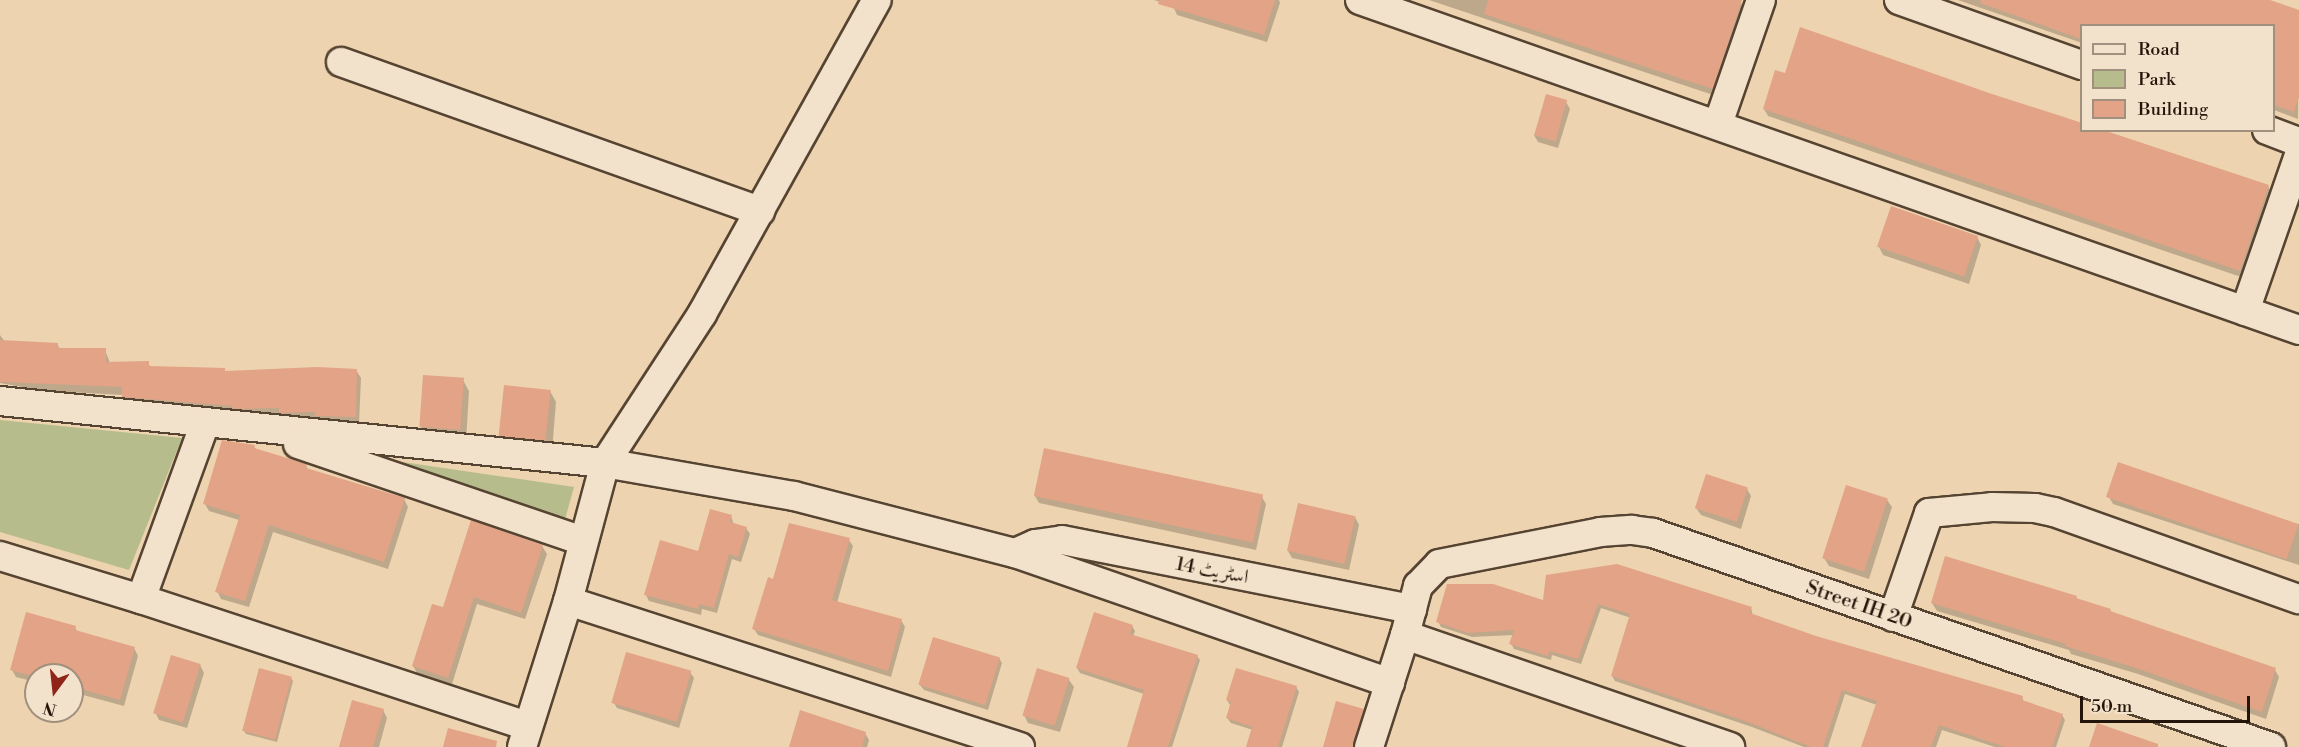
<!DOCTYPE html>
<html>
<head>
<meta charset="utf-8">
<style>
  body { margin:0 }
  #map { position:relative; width:2299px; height:747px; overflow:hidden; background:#edd3af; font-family:"Libre Bodoni",Amiri,serif }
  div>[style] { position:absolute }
  .green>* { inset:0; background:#b7bc8c }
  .shadow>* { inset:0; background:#0003 }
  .building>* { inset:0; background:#e2a386; transform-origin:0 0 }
  .roads { filter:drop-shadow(2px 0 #564432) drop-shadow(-2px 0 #564432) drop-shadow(0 2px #564432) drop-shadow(0 -2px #564432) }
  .minor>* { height:28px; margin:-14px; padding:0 14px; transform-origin:14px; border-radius:14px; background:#f3e2cb }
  span { translate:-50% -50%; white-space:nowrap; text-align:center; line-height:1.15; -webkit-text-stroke:4.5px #f3e2cb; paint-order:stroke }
  .street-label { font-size:20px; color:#231509 }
  .legend { position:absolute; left:2080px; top:24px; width:195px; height:108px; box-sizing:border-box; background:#f3e2cb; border:2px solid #a0907d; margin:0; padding:8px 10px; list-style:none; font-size:18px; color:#231509 }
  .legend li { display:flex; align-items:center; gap:12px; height:30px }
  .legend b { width:30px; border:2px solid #a0907d }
  .north { position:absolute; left:24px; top:663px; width:60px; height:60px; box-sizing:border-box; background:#f3e2cb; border:2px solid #a0907d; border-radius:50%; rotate:195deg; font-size:16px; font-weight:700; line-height:24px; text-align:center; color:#231509 }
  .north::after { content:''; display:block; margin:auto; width:21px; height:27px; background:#8f2418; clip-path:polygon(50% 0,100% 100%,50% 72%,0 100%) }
  .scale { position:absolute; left:2080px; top:696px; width:170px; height:27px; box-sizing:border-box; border:3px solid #231509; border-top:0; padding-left:8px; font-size:18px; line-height:21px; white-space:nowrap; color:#231509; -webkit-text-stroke:4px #f3e2cb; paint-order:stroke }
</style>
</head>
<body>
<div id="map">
  <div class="green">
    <div style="clip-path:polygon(0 420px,182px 438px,129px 570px,0 532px)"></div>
    <div style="clip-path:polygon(341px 453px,574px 487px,564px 523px)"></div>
  </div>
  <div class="shadow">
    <div style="clip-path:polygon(1154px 0,1279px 0,1280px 3px,1267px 42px,1177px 15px,1173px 6px)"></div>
    <div style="clip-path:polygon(1429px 0,1732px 0,1741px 3px,1745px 10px,1716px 96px)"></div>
    <div style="clip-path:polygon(1958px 0,2263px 0,2299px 12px,2298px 119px,2274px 110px,2274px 26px,2082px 26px,2082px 43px)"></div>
    <div style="clip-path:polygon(1566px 102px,1570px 109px,1558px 148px,1538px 142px,1534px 135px)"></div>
    <div style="clip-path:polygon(1764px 109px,2082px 130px,2268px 186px,2272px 193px,2244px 278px,1768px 116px)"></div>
    <div style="clip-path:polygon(1977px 237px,1981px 245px,1969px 284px,1883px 255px,1879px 247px)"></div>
    <div style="clip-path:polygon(0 335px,5px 342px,57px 344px,60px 349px,105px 350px,110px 363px,148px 363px,151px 368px,224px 370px,226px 373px,356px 370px,361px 378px,359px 424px,285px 420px,283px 416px,244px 416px,128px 404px,123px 395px,30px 390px,28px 388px,0 383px)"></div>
    <div style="clip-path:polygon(463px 380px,469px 391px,466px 442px,427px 438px,421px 427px)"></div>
    <div style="clip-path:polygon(550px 391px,556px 402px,552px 451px,508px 446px,501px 435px)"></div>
    <div style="clip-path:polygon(254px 446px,256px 450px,306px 466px,309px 471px,404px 499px,408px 507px,388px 569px,273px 532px,249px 607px,221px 599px,217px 591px,239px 520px,209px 511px,205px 504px)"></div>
    <div style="clip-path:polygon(1747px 489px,1751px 496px,1741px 529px,1701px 515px,1696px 508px)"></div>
    <div style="clip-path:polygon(1035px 496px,1262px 497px,1266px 504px,1256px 550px,1039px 503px)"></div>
    <div style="clip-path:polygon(2109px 497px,2299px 524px,2299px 565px,2113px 504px)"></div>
    <div style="clip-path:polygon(1887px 500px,1892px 507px,1869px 579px,1829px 566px,1824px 558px)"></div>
    <div style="clip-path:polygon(731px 516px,734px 525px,746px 528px,750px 534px,741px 562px,732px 559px,717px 613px,702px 609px,701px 615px,649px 601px,646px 595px,699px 552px)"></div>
    <div style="clip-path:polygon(1355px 517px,1359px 525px,1349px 570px,1292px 558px,1288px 551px)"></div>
    <div style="clip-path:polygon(849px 540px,853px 546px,837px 603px,901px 620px,905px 627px,891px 677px,758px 635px,754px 629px,774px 581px)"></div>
    <div style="clip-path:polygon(542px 546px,547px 554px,525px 619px,477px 604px,452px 684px,417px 673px,413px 666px,444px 609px)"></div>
    <div style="clip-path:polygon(2076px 597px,2078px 600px,2110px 610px,2112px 613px,2275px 670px,2279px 677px,2266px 719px,2138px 674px,2071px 654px,2069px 650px,1937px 611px,1932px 603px)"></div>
    <div style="clip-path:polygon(1544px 602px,1751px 608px,1753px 616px,1816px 637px,2022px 698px,2025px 703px,2062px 715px,2065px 720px,2056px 747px,1995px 747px,1942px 730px,1936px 747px,1862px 747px,1877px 705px,1845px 694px,1828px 747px,1804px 747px,1752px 727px,1615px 681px,1612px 676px,1631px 618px,1601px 608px,1581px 664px,1552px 655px,1551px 660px,1514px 649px,1511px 643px,1514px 635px,1472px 637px,1441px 627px,1438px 621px)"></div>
    <div style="clip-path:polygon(1132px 626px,1135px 631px,1133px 636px,1197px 656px,1200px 660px,1172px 747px,1129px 747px,1144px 694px,1080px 673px,1077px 668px)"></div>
    <div style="clip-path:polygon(75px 628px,78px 632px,134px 648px,138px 656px,124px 706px,72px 692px,72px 675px,36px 675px,36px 682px,16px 677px,12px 670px)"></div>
    <div style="clip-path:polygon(999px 658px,1002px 663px,988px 710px,924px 690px,920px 685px)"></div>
    <div style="clip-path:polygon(200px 665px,204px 673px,187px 728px,159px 720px,155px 712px)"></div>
    <div style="clip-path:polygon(690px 672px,694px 678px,679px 728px,617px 708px,614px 703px)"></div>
    <div style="clip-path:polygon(291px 678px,293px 681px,277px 742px,246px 734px,244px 731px)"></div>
    <div style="clip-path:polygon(1069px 680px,1074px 687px,1060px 732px,1028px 723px,1024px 715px)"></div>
    <div style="clip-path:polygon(1296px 687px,1299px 692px,1282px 747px,1247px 747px,1253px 730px,1231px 723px,1227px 718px,1230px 705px,1227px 700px)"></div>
    <div style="clip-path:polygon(383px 710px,387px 718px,379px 747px,341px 747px)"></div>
    <div style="clip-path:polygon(1363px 710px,1366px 716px,1358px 747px,1325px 747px)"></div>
    <div style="clip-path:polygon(865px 733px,869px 740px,867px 747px,792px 747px)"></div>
  </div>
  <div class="building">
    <div style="clip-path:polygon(1159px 0,1275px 0,1264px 35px,1158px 4px)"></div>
    <div style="clip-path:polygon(1488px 0,1742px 0,1713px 89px,1484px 14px)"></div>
    <div style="clip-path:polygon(1981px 0,2270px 0,2299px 10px,2299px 97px,2294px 112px,2274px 105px,2274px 26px,2082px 26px,2081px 39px,1980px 3px)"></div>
    <div style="clip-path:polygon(1800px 27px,1992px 94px,2064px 117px,2082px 123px,2082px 130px,2103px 130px,2269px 185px,2240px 271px,1763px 109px,1775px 70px,1785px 73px)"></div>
    <div style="left:1546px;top:94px;width:22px;height:43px;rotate:16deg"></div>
    <div style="left:1891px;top:206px;width:92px;height:43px;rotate:19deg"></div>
    <div style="clip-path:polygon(0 340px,58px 343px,58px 348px,106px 348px,106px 362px,149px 361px,149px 366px,225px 368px,225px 371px,317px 367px,357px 369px,356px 417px,315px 416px,315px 412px,279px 413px,279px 408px,238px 409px,232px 408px,232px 406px,122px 397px,122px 387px,0 382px)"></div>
    <div style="left:423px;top:375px;width:41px;height:52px;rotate:4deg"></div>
    <div style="left:504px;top:385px;width:47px;height:51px;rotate:6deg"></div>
    <div style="clip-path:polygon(222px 440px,255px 445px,254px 448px,307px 464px,306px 468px,405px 498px,384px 562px,269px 525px,245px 601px,215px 592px,240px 515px,203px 504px)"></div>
    <div style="left:1044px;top:448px;width:224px;height:49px;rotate:12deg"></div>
    <div style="left:2118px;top:462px;width:191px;height:37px;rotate:19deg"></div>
    <div style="left:1706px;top:474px;width:44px;height:36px;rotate:18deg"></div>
    <div style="left:1846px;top:485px;width:44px;height:77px;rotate:18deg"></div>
    <div style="left:1298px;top:503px;width:59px;height:49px;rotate:13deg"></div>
    <div style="clip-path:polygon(710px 509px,732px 515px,730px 522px,747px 527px,738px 557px,729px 554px,714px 608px,699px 604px,698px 609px,644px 595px,660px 540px,698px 551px)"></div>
    <div style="clip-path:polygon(471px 520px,543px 545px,521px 613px,474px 597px,448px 678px,412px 666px,432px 604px,443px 607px)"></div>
    <div style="clip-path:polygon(789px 523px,850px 538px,832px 600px,902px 619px,888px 671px,752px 629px,768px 577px,773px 579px)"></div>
    <div style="clip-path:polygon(1945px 556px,2077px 596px,2076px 598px,2111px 609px,2110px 611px,2276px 668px,2262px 712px,2133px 667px,2065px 646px,2066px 644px,1931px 603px)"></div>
    <div style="clip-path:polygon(1617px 564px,1752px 607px,1750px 613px,1816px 636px,2023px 696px,2022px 700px,2063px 714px,2052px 747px,2005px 747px,1939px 725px,1931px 747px,1861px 747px,1877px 701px,1842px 690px,1823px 747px,1811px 747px,1748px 722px,1611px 676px,1630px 614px,1598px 604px,1578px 659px,1550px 651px,1548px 656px,1509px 644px,1514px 630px,1468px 633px,1436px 622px,1447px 584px,1493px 584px,1543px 600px,1546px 575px)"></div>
    <div style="clip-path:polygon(26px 612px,76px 626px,75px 630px,135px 647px,120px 700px,74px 687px,77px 675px,36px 675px,36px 677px,10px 670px)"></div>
    <div style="clip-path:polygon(1094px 612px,1133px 625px,1130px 634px,1198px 655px,1168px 747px,1127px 747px,1144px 690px,1076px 668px)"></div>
    <div style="left:933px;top:637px;width:70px;height:50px;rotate:17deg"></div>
    <div style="left:626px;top:652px;width:68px;height:53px;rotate:16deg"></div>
    <div style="left:171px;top:655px;width:31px;height:61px;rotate:17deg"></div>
    <div style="left:259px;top:668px;width:34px;height:65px;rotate:15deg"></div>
    <div style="left:1037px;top:668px;width:34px;height:50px;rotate:17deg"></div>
    <div style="clip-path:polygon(1236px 668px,1297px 686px,1278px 747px,1246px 747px,1252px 727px,1226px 718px,1231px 702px,1226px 700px)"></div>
    <div style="clip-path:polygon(352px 700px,384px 709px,373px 747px,339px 747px)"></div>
    <div style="clip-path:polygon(1336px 701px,1364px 709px,1353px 747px,1323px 747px)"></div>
    <div style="clip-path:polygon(800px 710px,866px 732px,862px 747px,789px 747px)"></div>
    <div style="clip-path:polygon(2097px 723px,2158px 744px,2158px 747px,2089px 747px)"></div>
    <div style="clip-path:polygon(448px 728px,497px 741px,496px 747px,443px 747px)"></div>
  </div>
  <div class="roads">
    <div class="minor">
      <div style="left:1360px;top:0;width:995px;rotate:19.36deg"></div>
      <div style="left:1899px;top:0;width:194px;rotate:19.6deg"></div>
      <div style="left:341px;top:62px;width:445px;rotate:19.6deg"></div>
      <div style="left:1718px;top:124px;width:131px;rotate:-70.9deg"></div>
      <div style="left:2267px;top:130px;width:34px;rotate:21deg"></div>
      <div style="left:2245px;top:311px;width:165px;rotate:-70.9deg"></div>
      <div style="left:0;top:401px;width:608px;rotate:5.85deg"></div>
      <div style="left:605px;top:463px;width:192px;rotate:9.9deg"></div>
      <div style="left:794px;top:496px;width:228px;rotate:14.5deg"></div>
      <div style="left:1015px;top:553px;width:397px;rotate:19.1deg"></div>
      <div style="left:298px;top:444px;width:301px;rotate:18.8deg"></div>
      <div style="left:1015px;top:553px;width:22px;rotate:-24deg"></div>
      <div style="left:1035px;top:544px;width:27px;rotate:-8deg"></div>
      <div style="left:1062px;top:540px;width:357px;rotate:11.2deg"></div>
      <div style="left:0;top:556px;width:147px;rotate:17deg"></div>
      <div style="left:141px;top:599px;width:407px;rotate:18.2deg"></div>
      <div style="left:141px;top:599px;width:187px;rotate:-70deg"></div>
      <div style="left:568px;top:601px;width:475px;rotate:17.9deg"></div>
      <div style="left:1893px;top:617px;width:110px;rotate:-70.9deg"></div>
      <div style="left:1929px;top:513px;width:63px;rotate:-5.4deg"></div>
      <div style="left:1992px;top:507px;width:43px;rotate:1.3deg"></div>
      <div style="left:2035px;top:508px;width:19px;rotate:12deg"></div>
      <div style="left:2054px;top:512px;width:260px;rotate:19.6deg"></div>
      <div style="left:1405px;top:635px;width:344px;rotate:19deg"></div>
      <div style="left:522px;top:747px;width:153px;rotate:-72.5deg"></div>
      <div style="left:568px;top:601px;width:143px;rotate:-75deg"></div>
      <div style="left:605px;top:463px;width:178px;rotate:-56.9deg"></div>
      <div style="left:702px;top:314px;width:359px;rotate:-60.9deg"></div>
      <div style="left:1369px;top:747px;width:118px;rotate:-72.2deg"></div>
      <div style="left:1405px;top:635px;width:51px;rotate:-75.1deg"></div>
      <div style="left:1418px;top:586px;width:30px;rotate:-46deg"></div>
      <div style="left:1439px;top:564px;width:164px;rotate:-11.2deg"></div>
      <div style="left:1600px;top:532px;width:32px;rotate:-4deg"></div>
      <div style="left:1632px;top:530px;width:21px;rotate:8deg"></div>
      <div style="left:1653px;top:533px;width:654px;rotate:19.1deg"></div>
    </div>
  </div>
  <div class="street-label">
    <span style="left:1212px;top:571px;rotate:11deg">اسٹریٹ 14</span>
    <span style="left:1859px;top:605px;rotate:19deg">Street IH 20</span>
  </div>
  <ul class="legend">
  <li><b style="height:8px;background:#f3e2cb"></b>Road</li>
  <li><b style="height:16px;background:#b7bc8c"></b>Park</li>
  <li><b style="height:16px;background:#e2a386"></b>Building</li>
  </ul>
  <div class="north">N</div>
  <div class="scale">50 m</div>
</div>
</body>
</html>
